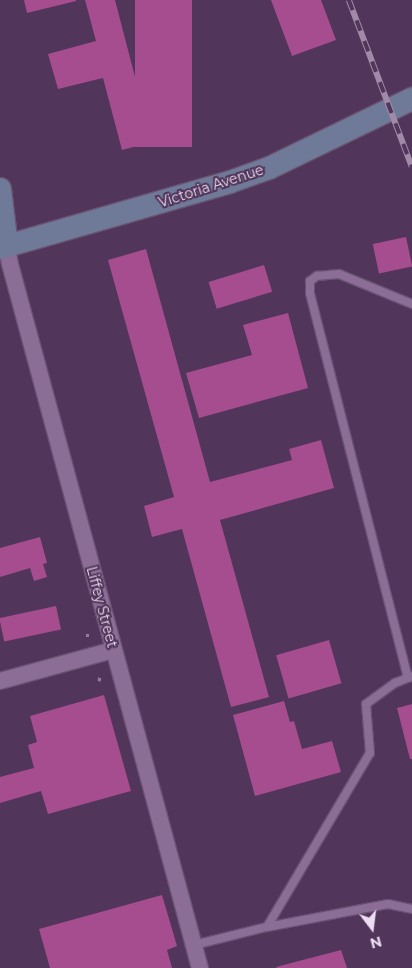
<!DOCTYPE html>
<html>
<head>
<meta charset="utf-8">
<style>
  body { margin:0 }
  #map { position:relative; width:412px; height:968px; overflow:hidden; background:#51355a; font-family:Montserrat,sans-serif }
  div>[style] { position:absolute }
  .building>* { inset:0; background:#a64d90; transform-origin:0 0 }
  .path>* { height:3px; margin-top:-1.5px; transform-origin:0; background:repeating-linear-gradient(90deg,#947d9c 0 4px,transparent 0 8px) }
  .roads { filter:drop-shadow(1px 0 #695271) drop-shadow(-1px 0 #695271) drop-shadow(0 1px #695271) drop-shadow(0 -1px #695271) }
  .lane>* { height:8px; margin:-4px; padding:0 4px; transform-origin:4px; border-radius:4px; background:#8b6d95 }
  .street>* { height:16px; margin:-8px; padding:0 8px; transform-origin:8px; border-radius:8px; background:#8b6d95 }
  .secondary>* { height:22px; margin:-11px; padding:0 11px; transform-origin:11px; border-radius:11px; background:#6e7a97 }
  .rail>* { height:5.5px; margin-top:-2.75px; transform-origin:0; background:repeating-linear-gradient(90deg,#51355a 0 11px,#a08aa7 0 22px); box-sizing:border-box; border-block:1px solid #a08aa7 }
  span { translate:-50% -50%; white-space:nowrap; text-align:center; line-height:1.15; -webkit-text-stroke:4px #51355a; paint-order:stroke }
  .street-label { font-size:14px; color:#edddf3 }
  .north { position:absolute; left:347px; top:903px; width:50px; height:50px; -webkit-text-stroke:4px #51355a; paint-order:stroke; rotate:165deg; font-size:14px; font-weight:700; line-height:20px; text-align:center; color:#edddf3 }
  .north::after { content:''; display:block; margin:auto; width:18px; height:22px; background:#edddf3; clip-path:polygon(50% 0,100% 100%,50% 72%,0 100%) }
</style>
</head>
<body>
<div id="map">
  <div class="building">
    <div style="clip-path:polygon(24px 0,76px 0,76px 1px,27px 13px)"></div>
    <div style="clip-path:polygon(85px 0,115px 0,152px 142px,122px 150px,103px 78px,58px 89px,48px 54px,96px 41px)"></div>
    <div style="left:135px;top:0;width:57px;height:147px"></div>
    <div style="clip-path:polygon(271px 0,321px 0,336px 40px,292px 56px)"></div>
    <div style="left:406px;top:237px;width:30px;height:34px;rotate:78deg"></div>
    <div style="clip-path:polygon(146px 249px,210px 482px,292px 460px,289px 449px,321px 440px,334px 488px,220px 520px,269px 697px,231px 707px,182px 529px,152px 537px,144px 506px,174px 497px,108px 260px)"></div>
    <div style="left:264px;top:265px;width:28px;height:58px;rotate:73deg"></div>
    <div style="clip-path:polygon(288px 313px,308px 388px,199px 418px,186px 373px,252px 355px,243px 325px)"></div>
    <div style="clip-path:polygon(40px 537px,47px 563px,43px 564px,47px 577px,34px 581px,30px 568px,0 577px,0 548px)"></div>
    <div style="left:56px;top:606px;width:24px;height:58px;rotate:78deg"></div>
    <div style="left:329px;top:640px;width:45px;height:55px;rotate:74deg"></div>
    <div style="clip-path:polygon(104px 695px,131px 791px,48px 814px,41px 791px,0 803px,0 777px,34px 768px,28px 745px,37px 742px,30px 716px)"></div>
    <div style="clip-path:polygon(284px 701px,290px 722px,294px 721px,302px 749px,332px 741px,341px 772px,255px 796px,233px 715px)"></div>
    <div style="clip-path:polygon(412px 704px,412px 759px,410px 759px,397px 708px)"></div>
    <div style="clip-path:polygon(162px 895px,177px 946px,167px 950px,172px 968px,50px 968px,39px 929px)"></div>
    <div style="clip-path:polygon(341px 950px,347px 968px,277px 968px,276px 967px)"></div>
  </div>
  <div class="path">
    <div style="left:86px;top:635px;width:3px"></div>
    <div style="left:99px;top:681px;width:5px;rotate:-79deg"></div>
  </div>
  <div class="roads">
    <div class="lane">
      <div style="left:408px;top:678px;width:397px;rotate:-104.3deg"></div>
      <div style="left:310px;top:293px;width:12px;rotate:-90deg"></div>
      <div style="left:310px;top:281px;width:9px;rotate:-36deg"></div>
      <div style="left:317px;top:276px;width:22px;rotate:-5deg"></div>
      <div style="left:339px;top:274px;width:79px;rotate:22.3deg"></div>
      <div style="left:267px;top:927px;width:202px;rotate:-59.4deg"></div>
      <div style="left:370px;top:753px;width:49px;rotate:-94.7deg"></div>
      <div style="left:366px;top:704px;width:36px;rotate:-36deg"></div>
      <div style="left:395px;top:683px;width:18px;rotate:-22deg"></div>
      <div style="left:194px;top:945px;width:75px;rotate:-13.9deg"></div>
      <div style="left:267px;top:927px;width:123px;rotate:-10.8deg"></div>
      <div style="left:388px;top:904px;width:25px;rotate:12deg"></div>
    </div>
    <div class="street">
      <div style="left:7px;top:246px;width:18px;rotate:81deg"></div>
      <div style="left:10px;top:264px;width:729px;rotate:74.9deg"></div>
      <div style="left:0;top:681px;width:117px;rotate:-15.3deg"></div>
    </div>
    <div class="secondary">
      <div style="left:0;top:189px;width:57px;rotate:83deg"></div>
      <div style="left:0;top:248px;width:239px;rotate:-16deg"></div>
      <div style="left:230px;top:182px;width:41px;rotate:-19.7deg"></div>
      <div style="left:269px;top:168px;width:159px;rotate:-25.8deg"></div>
    </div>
  </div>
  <div class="rail">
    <div style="left:349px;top:0;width:178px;rotate:69.3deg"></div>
  </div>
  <div class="street-label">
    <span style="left:211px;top:186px;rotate:-18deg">Victoria Avenue</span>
    <span style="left:102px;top:607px;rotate:75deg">Liffey Street</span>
  </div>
  <div class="north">N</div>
</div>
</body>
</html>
